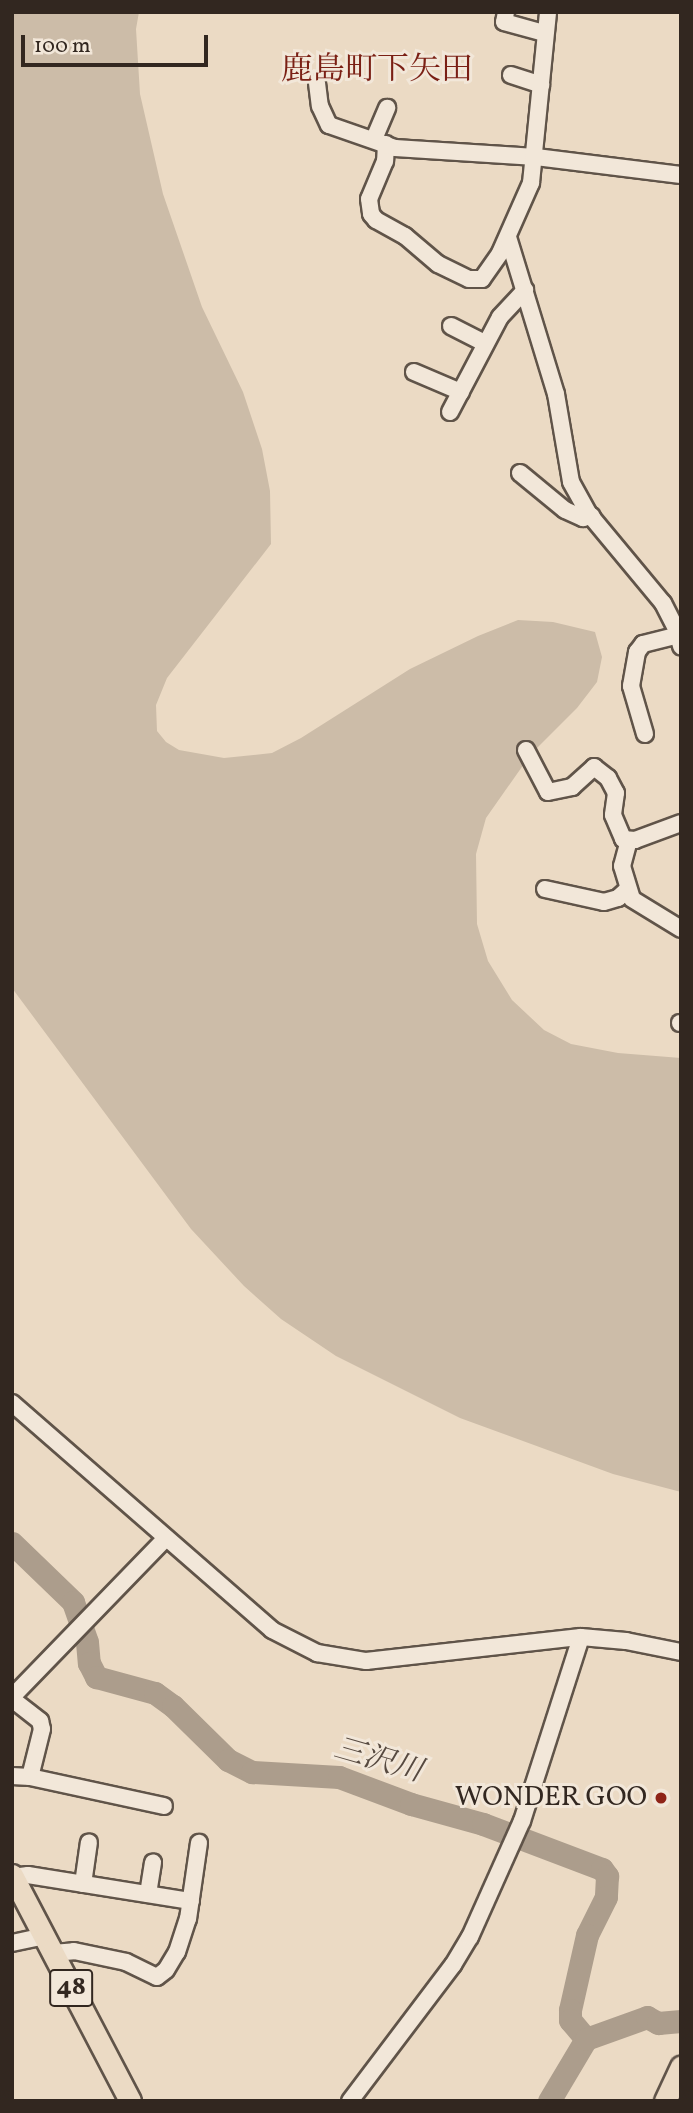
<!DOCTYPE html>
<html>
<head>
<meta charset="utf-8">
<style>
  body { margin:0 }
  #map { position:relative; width:693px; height:2113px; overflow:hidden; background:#ebdac4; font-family:Vollkorn,"Noto Serif JP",serif }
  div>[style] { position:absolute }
  .green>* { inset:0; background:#ccbca8 }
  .river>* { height:23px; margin:-11.5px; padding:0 11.5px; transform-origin:11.5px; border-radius:11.5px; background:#ac9d8c }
  .roads { filter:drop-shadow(2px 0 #605449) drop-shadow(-2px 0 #605449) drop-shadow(0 2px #605449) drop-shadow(0 -2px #605449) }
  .minor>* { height:16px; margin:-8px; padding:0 8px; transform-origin:8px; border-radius:8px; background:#f2e7d9 }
  .major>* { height:21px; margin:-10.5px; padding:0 10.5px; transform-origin:10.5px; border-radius:10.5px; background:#ebdac4 }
  .dots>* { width:19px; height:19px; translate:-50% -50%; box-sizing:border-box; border:4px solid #f2e7d9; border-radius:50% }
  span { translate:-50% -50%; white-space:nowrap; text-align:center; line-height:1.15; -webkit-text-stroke:6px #f2e7d9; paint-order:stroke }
  .shield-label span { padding:2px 5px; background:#f2e7d9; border:2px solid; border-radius:5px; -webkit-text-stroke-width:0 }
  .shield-label { font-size:26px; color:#322720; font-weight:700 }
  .poi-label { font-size:28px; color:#322720 }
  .right { translate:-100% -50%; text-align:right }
  .water-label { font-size:30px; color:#574a40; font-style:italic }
  .quarter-label { font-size:32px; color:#7a1f14 }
  .frame { position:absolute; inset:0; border:14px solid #322720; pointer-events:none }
  .scale { position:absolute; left:21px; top:35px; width:187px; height:32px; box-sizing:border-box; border:4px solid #322720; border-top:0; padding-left:9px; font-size:21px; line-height:24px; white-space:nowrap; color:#322720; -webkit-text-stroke:5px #f2e7d9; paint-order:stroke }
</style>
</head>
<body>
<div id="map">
  <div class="green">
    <div style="clip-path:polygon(12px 12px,139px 12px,136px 29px,140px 94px,163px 194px,202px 307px,243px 392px,262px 449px,270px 491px,271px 544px,167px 678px,156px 705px,157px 731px,166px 742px,179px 750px,224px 758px,272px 753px,301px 738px,410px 669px,478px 636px,518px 620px,553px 622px,595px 632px,602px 657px,597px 682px,577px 708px,531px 754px,486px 818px,476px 854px,477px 924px,488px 961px,512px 1000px,544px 1030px,571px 1044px,618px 1053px,681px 1058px,681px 1492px,613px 1474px,460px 1418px,336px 1356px,281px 1319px,244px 1286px,191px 1229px,12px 988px)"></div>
  </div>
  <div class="river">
    <div style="left:12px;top:1543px;width:85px;rotate:44deg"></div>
    <div style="left:73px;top:1602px;width:42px;rotate:70.7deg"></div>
    <div style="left:87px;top:1642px;width:21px;rotate:85deg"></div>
    <div style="left:89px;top:1663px;width:16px;rotate:63deg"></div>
    <div style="left:96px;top:1677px;width:61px;rotate:15.2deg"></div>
    <div style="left:155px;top:1693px;width:22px;rotate:36deg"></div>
    <div style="left:173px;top:1706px;width:77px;rotate:44.5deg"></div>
    <div style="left:228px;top:1760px;width:27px;rotate:27deg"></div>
    <div style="left:252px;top:1772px;width:87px;rotate:3.3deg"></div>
    <div style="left:339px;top:1777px;width:77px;rotate:20.6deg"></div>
    <div style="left:411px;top:1804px;width:75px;rotate:15.5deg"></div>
    <div style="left:483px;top:1824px;width:127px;rotate:20.7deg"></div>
    <div style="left:602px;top:1869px;width:9px;rotate:54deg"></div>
    <div style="left:607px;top:1876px;width:21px;rotate:93deg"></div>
    <div style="left:606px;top:1897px;width:42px;rotate:116.6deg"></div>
    <div style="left:587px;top:1935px;width:77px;rotate:102.8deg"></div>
    <div style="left:570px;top:2010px;width:10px;rotate:90deg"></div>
    <div style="left:570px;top:2020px;width:25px;rotate:50deg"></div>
    <div style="left:549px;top:2101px;width:72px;rotate:-59.2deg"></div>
    <div style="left:586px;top:2039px;width:65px;rotate:-19.8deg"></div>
    <div style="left:647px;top:2017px;width:13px;rotate:29deg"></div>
    <div style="left:658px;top:2023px;width:23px;rotate:-5deg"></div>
  </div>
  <div class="roads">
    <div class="minor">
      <div style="left:506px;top:12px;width:10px;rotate:101deg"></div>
      <div style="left:504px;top:22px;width:41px;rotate:15.4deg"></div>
      <div style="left:511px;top:75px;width:32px;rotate:18deg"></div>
      <div style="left:317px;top:83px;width:23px;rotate:83deg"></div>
      <div style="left:320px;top:106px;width:21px;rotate:65deg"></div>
      <div style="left:329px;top:125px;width:70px;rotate:19.2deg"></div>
      <div style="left:395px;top:148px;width:141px;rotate:3.7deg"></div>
      <div style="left:536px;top:157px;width:146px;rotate:7.1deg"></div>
      <div style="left:374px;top:139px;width:34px;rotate:-67deg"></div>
      <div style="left:386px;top:144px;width:17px;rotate:93deg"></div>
      <div style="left:385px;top:161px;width:41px;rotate:112.8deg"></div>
      <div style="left:369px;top:199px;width:15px;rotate:82deg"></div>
      <div style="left:371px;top:214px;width:8px;rotate:50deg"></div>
      <div style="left:376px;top:220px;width:33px;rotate:29deg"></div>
      <div style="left:405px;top:236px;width:43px;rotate:40.3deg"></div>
      <div style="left:438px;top:264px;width:34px;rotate:26deg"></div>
      <div style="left:469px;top:279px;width:13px"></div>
      <div style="left:482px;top:279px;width:32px;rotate:-55deg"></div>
      <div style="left:500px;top:253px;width:77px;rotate:-66.1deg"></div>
      <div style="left:531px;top:183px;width:172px;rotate:-84.3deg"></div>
      <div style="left:508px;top:237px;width:164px;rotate:73deg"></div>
      <div style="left:556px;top:394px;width:89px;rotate:80.3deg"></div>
      <div style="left:571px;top:482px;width:37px;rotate:61deg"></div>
      <div style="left:589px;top:514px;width:116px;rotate:50.3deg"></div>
      <div style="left:663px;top:603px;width:31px;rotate:63deg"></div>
      <div style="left:677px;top:631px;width:16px;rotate:75deg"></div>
      <div style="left:451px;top:326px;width:38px;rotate:27deg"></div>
      <div style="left:414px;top:372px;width:51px;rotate:23.1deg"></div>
      <div style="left:450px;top:412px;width:107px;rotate:-62.2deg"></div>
      <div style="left:500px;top:317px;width:37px;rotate:-47deg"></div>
      <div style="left:520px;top:473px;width:58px;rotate:39.4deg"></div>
      <div style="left:565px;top:510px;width:20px;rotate:24deg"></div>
      <div style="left:583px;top:518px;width:9px;rotate:-13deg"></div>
      <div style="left:645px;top:734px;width:50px;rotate:-106.3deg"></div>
      <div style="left:631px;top:686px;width:35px;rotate:-80deg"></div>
      <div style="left:637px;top:652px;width:10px;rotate:-53deg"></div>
      <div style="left:643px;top:644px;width:36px;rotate:-14deg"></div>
      <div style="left:526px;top:750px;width:47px;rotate:62.4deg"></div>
      <div style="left:548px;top:792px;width:25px;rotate:-12deg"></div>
      <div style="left:572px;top:787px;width:30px;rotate:-42deg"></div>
      <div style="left:594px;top:767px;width:18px;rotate:38deg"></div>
      <div style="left:608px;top:778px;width:17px;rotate:62deg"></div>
      <div style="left:616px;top:793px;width:22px;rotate:98deg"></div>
      <div style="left:613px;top:815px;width:26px;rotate:67deg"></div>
      <div style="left:623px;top:839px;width:12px;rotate:5deg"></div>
      <div style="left:635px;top:840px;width:49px;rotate:-20.3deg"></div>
      <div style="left:629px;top:840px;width:27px;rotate:105deg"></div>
      <div style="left:622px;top:866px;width:34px;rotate:73deg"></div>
      <div style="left:632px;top:899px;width:57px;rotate:31.5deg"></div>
      <div style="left:545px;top:889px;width:60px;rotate:12.4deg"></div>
      <div style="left:604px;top:902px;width:15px;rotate:-16deg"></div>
      <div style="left:618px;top:898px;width:13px;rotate:-42deg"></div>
      <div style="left:680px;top:1023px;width:1px"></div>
      <div style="left:12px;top:1403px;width:345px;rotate:41.1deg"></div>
      <div style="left:272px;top:1630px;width:51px;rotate:27.1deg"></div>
      <div style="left:317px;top:1653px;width:50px;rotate:9.3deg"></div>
      <div style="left:366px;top:1661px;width:216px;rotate:-6.4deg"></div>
      <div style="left:581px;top:1637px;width:45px;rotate:5.1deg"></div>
      <div style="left:626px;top:1641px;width:56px;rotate:11.3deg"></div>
      <div style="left:12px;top:1697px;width:221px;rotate:-45.9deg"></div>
      <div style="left:12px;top:1699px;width:36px;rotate:38deg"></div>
      <div style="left:40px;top:1721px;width:8px;rotate:76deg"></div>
      <div style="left:42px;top:1729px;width:49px;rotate:104deg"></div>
      <div style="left:30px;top:1777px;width:137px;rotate:12.2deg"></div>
      <div style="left:12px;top:1776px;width:18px;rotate:3deg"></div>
      <div style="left:13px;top:1877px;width:15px;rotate:-8deg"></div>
      <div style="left:28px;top:1875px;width:165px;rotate:9.1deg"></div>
      <div style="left:83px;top:1884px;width:42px;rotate:-81.9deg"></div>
      <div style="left:148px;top:1894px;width:32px;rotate:-81deg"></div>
      <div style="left:12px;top:1943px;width:33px;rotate:-12deg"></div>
      <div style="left:53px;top:1953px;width:21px;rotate:-5deg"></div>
      <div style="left:74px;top:1951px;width:53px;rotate:11.9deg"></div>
      <div style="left:126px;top:1962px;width:34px;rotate:26deg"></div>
      <div style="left:157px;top:1977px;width:11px;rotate:-38deg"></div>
      <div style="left:166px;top:1970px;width:21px;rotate:-59deg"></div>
      <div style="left:177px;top:1952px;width:35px;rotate:-72deg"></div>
      <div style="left:188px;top:1919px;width:77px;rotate:-81.8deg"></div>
      <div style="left:350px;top:2101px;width:171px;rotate:-52.9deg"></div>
      <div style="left:453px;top:1965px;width:33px;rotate:-59deg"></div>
      <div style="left:470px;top:1937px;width:127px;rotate:-65.9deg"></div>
      <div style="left:522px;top:1821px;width:193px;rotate:-72.2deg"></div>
    </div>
    <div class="major">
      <div style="left:12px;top:1875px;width:255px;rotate:62.4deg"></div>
      <div style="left:665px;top:2101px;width:38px;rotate:-65deg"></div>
    </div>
  </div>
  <div class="dots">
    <div style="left:661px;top:1798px;background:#8f2418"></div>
  </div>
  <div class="shield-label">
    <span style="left:71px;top:1988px">48</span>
  </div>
  <div class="poi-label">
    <span class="right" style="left:647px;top:1798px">WONDER GOO</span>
  </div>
  <div class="water-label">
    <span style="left:378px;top:1761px;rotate:16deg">三沢川</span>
  </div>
  <div class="quarter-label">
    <span style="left:377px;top:71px">鹿島町下矢田</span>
  </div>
  <div class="frame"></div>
  <div class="scale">100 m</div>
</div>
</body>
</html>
